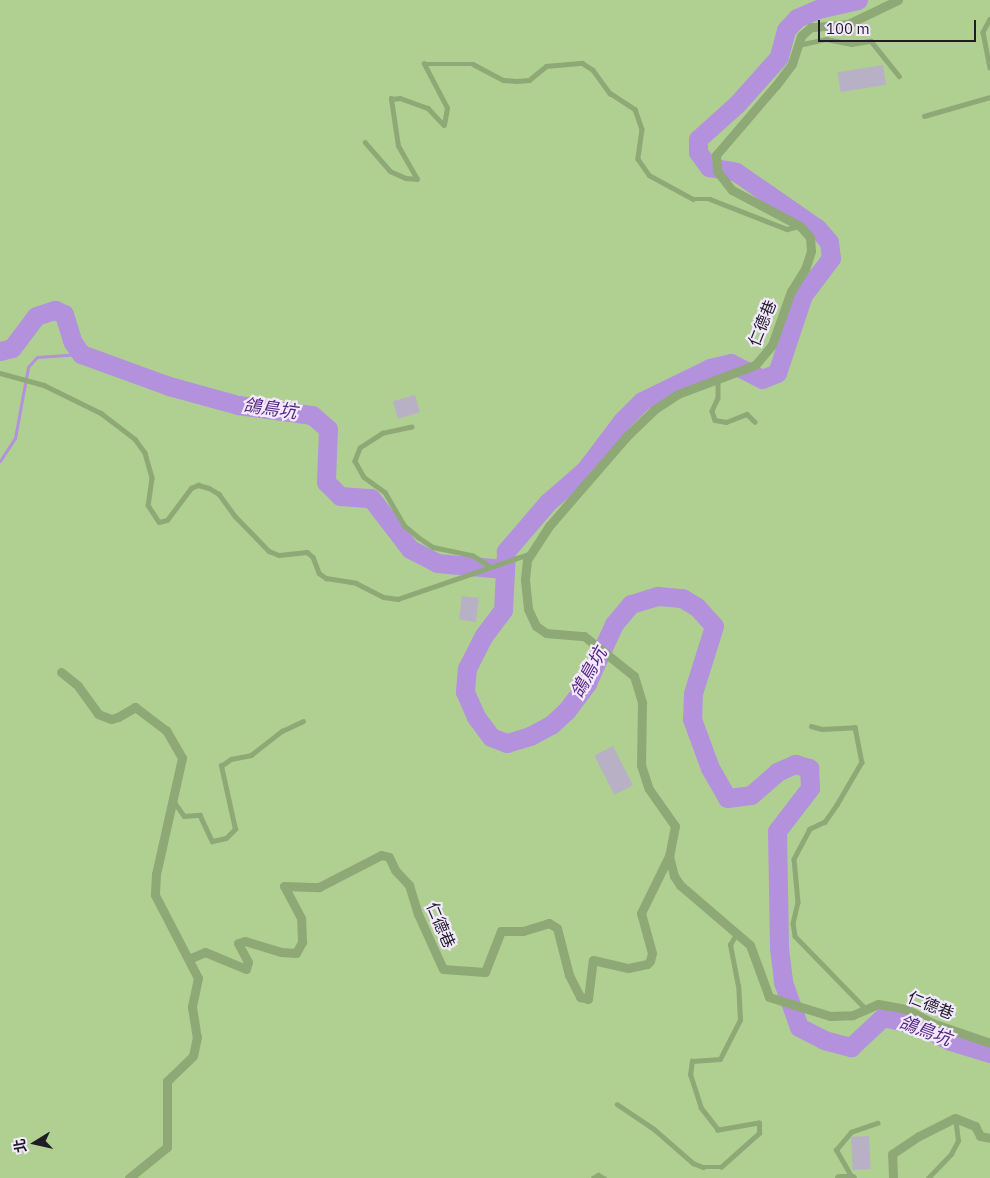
<!DOCTYPE html>
<html>
<head>
<meta charset="utf-8">
<style>
  body { margin:0 }
  #map { position:relative; width:990px; height:1178px; overflow:hidden; background:#f2e9ff; font-family:"IBM Plex Sans","Noto Sans TC",sans-serif }
  div>[style] { position:absolute }
  .green>* { inset:0; background:#b0d092; transform-origin:0 0 }
  .stream>* { height:3px; margin:-1.5px; padding:0 1.5px; transform-origin:1.5px; border-radius:1.5px; background:#b391dd }
  .river>* { height:19px; margin:-9.5px; padding:0 9.5px; transform-origin:9.5px; border-radius:9.5px; background:#b391dd }
  .building>* { inset:0; background:#b8b0c4; transform-origin:0 0 }
  .service>* { height:4.5px; margin:-2.25px; padding:0 2.25px; transform-origin:2.25px; border-radius:2.25px; background:#8ea976 }
  .minor>* { height:9px; margin:-4.5px; padding:0 4.5px; transform-origin:4.5px; border-radius:4.5px; background:#8ea976 }
  span { translate:-50% -50%; white-space:nowrap; text-align:center; line-height:1.15; -webkit-text-stroke:4.5px #f2e9ff; paint-order:stroke }
  .street-label { font-size:16px; color:#1f1c24 }
  .water-label { font-size:18px; color:#54267e; font-style:italic }
  .north { position:absolute; left:10px; top:1118px; width:50px; height:50px; -webkit-text-stroke:4px #f2e9ff; paint-order:stroke; rotate:260deg; font-size:14px; font-weight:700; line-height:20px; text-align:center; color:#1f1c24 }
  .north::after { content:''; display:block; margin:auto; width:18px; height:22px; background:#1f1c24; clip-path:polygon(50% 0,100% 100%,50% 72%,0 100%) }
  .scale { position:absolute; left:818px; top:20px; width:158px; height:22px; box-sizing:border-box; border:2px solid #1f1c24; border-top:0; padding-left:6px; font-size:15px; line-height:18px; white-space:nowrap; color:#1f1c24; -webkit-text-stroke:4px #f2e9ff; paint-order:stroke }
</style>
</head>
<body>
<div id="map">
  <div class="green">
    <div style="left:0;top:0;width:990px;height:1178px"></div>
  </div>
  <div class="stream">
    <div style="left:0;top:461px;width:27px;rotate:-57deg"></div>
    <div style="left:15px;top:438px;width:72px;rotate:-79.6deg"></div>
    <div style="left:28px;top:367px;width:13px;rotate:-48deg"></div>
    <div style="left:37px;top:357px;width:44px;rotate:-3.9deg"></div>
  </div>
  <div class="river">
    <div style="left:858px;top:0;width:41px;rotate:167.3deg"></div>
    <div style="left:818px;top:9px;width:23px;rotate:157deg"></div>
    <div style="left:797px;top:18px;width:16px;rotate:133deg"></div>
    <div style="left:786px;top:30px;width:28px;rotate:105deg"></div>
    <div style="left:779px;top:57px;width:63px;rotate:131.8deg"></div>
    <div style="left:737px;top:104px;width:52px;rotate:138.1deg"></div>
    <div style="left:698px;top:139px;width:13px;rotate:90deg"></div>
    <div style="left:698px;top:152px;width:19px;rotate:54deg"></div>
    <div style="left:709px;top:167px;width:27px;rotate:10deg"></div>
    <div style="left:736px;top:172px;width:98px;rotate:34.7deg"></div>
    <div style="left:817px;top:228px;width:18px;rotate:49deg"></div>
    <div style="left:829px;top:242px;width:16px;rotate:83deg"></div>
    <div style="left:831px;top:258px;width:46px;rotate:127.1deg"></div>
    <div style="left:803px;top:295px;width:82px;rotate:108.4deg"></div>
    <div style="left:777px;top:373px;width:16px;rotate:158deg"></div>
    <div style="left:762px;top:379px;width:35px;rotate:-153deg"></div>
    <div style="left:731px;top:363px;width:22px;rotate:167deg"></div>
    <div style="left:710px;top:368px;width:76px;rotate:154.1deg"></div>
    <div style="left:642px;top:401px;width:28px;rotate:135deg"></div>
    <div style="left:622px;top:421px;width:61px;rotate:127.1deg"></div>
    <div style="left:585px;top:470px;width:49px;rotate:139.1deg"></div>
    <div style="left:548px;top:502px;width:65px;rotate:130.6deg"></div>
    <div style="left:506px;top:551px;width:59px;rotate:92.9deg"></div>
    <div style="left:503px;top:610px;width:31px;rotate:127deg"></div>
    <div style="left:484px;top:635px;width:37px;rotate:117deg"></div>
    <div style="left:467px;top:668px;width:24px;rotate:95deg"></div>
    <div style="left:465px;top:692px;width:27px;rotate:66deg"></div>
    <div style="left:476px;top:717px;width:25px;rotate:53deg"></div>
    <div style="left:491px;top:737px;width:17px;rotate:21deg"></div>
    <div style="left:507px;top:743px;width:24px;rotate:-17deg"></div>
    <div style="left:530px;top:736px;width:24px;rotate:-28deg"></div>
    <div style="left:551px;top:725px;width:22px;rotate:-43deg"></div>
    <div style="left:567px;top:710px;width:34px;rotate:-53deg"></div>
    <div style="left:587px;top:683px;width:65px;rotate:-65.4deg"></div>
    <div style="left:614px;top:624px;width:26px;rotate:-50deg"></div>
    <div style="left:631px;top:604px;width:28px;rotate:-17deg"></div>
    <div style="left:658px;top:596px;width:24px;rotate:5deg"></div>
    <div style="left:682px;top:598px;width:17px;rotate:31deg"></div>
    <div style="left:697px;top:607px;width:25px;rotate:48deg"></div>
    <div style="left:714px;top:626px;width:70px;rotate:107.4deg"></div>
    <div style="left:693px;top:693px;width:26px;rotate:92deg"></div>
    <div style="left:692px;top:719px;width:52px;rotate:69.8deg"></div>
    <div style="left:710px;top:768px;width:34px;rotate:60deg"></div>
    <div style="left:727px;top:798px;width:24px;rotate:-7deg"></div>
    <div style="left:751px;top:795px;width:35px;rotate:-41deg"></div>
    <div style="left:777px;top:772px;width:20px;rotate:-24deg"></div>
    <div style="left:795px;top:764px;width:15px;rotate:16deg"></div>
    <div style="left:809px;top:768px;width:20px;rotate:87deg"></div>
    <div style="left:810px;top:788px;width:54px;rotate:127.5deg"></div>
    <div style="left:777px;top:831px;width:117px;rotate:89deg"></div>
    <div style="left:779px;top:948px;width:34px;rotate:83deg"></div>
    <div style="left:783px;top:982px;width:48px;rotate:70.4deg"></div>
    <div style="left:799px;top:1027px;width:28px;rotate:27deg"></div>
    <div style="left:824px;top:1040px;width:28px;rotate:15deg"></div>
    <div style="left:851px;top:1047px;width:44px;rotate:-43.2deg"></div>
    <div style="left:883px;top:1017px;width:39px;rotate:13deg"></div>
    <div style="left:921px;top:1026px;width:33px;rotate:27deg"></div>
    <div style="left:950px;top:1041px;width:42px;rotate:16.7deg"></div>
    <div style="left:0;top:351px;width:12px;rotate:-14deg"></div>
    <div style="left:12px;top:348px;width:40px;rotate:-53deg"></div>
    <div style="left:36px;top:316px;width:20px;rotate:-18deg"></div>
    <div style="left:55px;top:310px;width:10px;rotate:24deg"></div>
    <div style="left:64px;top:314px;width:28px;rotate:73deg"></div>
    <div style="left:72px;top:341px;width:16px;rotate:55deg"></div>
    <div style="left:81px;top:354px;width:94px;rotate:20deg"></div>
    <div style="left:169px;top:386px;width:72px;rotate:15.4deg"></div>
    <div style="left:238px;top:405px;width:75px;rotate:7.7deg"></div>
    <div style="left:312px;top:415px;width:21px;rotate:41deg"></div>
    <div style="left:328px;top:429px;width:53px;rotate:92.2deg"></div>
    <div style="left:326px;top:482px;width:20px;rotate:45deg"></div>
    <div style="left:340px;top:496px;width:31px;rotate:4deg"></div>
    <div style="left:371px;top:498px;width:64px;rotate:52.6deg"></div>
    <div style="left:410px;top:549px;width:30px;rotate:27deg"></div>
    <div style="left:437px;top:563px;width:67px;rotate:5.1deg"></div>
  </div>
  <div class="building">
    <div style="left:883px;top:65px;width:20px;height:46px;rotate:81deg"></div>
    <div style="left:415px;top:395px;width:18px;height:23px;rotate:74deg"></div>
    <div style="left:462px;top:596px;width:17px;height:24px;rotate:7deg"></div>
    <div style="left:613px;top:746px;width:44px;height:21px;rotate:63deg"></div>
    <div style="left:869px;top:1136px;width:33px;height:18px;rotate:87deg"></div>
  </div>
  <div class="service">
    <div style="left:990px;top:19px;width:15px;rotate:118deg"></div>
    <div style="left:983px;top:32px;width:36px;rotate:79deg"></div>
    <div style="left:798px;top:45px;width:29px;rotate:-12deg"></div>
    <div style="left:826px;top:39px;width:25px;rotate:11deg"></div>
    <div style="left:851px;top:44px;width:20px;rotate:-9deg"></div>
    <div style="left:871px;top:41px;width:45px;rotate:51.3deg"></div>
    <div style="left:924px;top:116px;width:69px;rotate:-16.1deg"></div>
    <div style="left:365px;top:142px;width:38px;rotate:49deg"></div>
    <div style="left:390px;top:171px;width:17px;rotate:24deg"></div>
    <div style="left:406px;top:178px;width:11px;rotate:5deg"></div>
    <div style="left:417px;top:179px;width:38px;rotate:-120deg"></div>
    <div style="left:398px;top:146px;width:48px;rotate:-98.5deg"></div>
    <div style="left:391px;top:99px;width:9px;rotate:-6deg"></div>
    <div style="left:400px;top:98px;width:30px;rotate:20deg"></div>
    <div style="left:428px;top:108px;width:23px;rotate:47deg"></div>
    <div style="left:444px;top:125px;width:17px;rotate:-80deg"></div>
    <div style="left:447px;top:108px;width:50px;rotate:-117.6deg"></div>
    <div style="left:424px;top:64px;width:49px"></div>
    <div style="left:473px;top:64px;width:34px;rotate:28deg"></div>
    <div style="left:503px;top:80px;width:13px;rotate:4deg"></div>
    <div style="left:516px;top:81px;width:13px;rotate:-4deg"></div>
    <div style="left:529px;top:80px;width:22px;rotate:-39deg"></div>
    <div style="left:546px;top:66px;width:36px;rotate:-5deg"></div>
    <div style="left:582px;top:63px;width:13px;rotate:32deg"></div>
    <div style="left:593px;top:70px;width:29px;rotate:54deg"></div>
    <div style="left:610px;top:93px;width:30px;rotate:33deg"></div>
    <div style="left:635px;top:109px;width:21px;rotate:71deg"></div>
    <div style="left:642px;top:129px;width:30px;rotate:98deg"></div>
    <div style="left:638px;top:159px;width:19px;rotate:55deg"></div>
    <div style="left:649px;top:175px;width:50px;rotate:28.6deg"></div>
    <div style="left:693px;top:199px;width:17px"></div>
    <div style="left:710px;top:199px;width:83px;rotate:21.3deg"></div>
    <div style="left:787px;top:229px;width:12px;rotate:-14deg"></div>
    <div style="left:0;top:373px;width:46px;rotate:15.3deg"></div>
    <div style="left:44px;top:385px;width:64px;rotate:26.2deg"></div>
    <div style="left:101px;top:413px;width:43px;rotate:37.4deg"></div>
    <div style="left:135px;top:439px;width:17px;rotate:54deg"></div>
    <div style="left:145px;top:453px;width:26px;rotate:74deg"></div>
    <div style="left:152px;top:478px;width:27px;rotate:98deg"></div>
    <div style="left:148px;top:505px;width:20px;rotate:57deg"></div>
    <div style="left:159px;top:522px;width:8px;rotate:-14deg"></div>
    <div style="left:167px;top:520px;width:40px;rotate:-53deg"></div>
    <div style="left:191px;top:488px;width:8px;rotate:-23deg"></div>
    <div style="left:198px;top:485px;width:11px;rotate:15deg"></div>
    <div style="left:209px;top:488px;width:12px;rotate:31deg"></div>
    <div style="left:219px;top:494px;width:27px;rotate:54deg"></div>
    <div style="left:235px;top:516px;width:49px;rotate:45.8deg"></div>
    <div style="left:269px;top:551px;width:11px;rotate:22deg"></div>
    <div style="left:279px;top:555px;width:28px;rotate:-6deg"></div>
    <div style="left:307px;top:552px;width:8px;rotate:40deg"></div>
    <div style="left:313px;top:557px;width:17px;rotate:69deg"></div>
    <div style="left:319px;top:573px;width:9px;rotate:36deg"></div>
    <div style="left:326px;top:578px;width:30px;rotate:9deg"></div>
    <div style="left:356px;top:583px;width:31px;rotate:27deg"></div>
    <div style="left:384px;top:597px;width:14px;rotate:8deg"></div>
    <div style="left:398px;top:599px;width:139px;rotate:-19deg"></div>
    <div style="left:718px;top:381px;width:17px;rotate:90deg"></div>
    <div style="left:718px;top:398px;width:14px;rotate:115deg"></div>
    <div style="left:712px;top:411px;width:9px;rotate:72deg"></div>
    <div style="left:715px;top:420px;width:11px;rotate:10deg"></div>
    <div style="left:726px;top:422px;width:22px;rotate:-21deg"></div>
    <div style="left:747px;top:414px;width:11px;rotate:45deg"></div>
    <div style="left:412px;top:427px;width:30px;rotate:168deg"></div>
    <div style="left:383px;top:433px;width:27px;rotate:147deg"></div>
    <div style="left:360px;top:448px;width:14px;rotate:111deg"></div>
    <div style="left:355px;top:461px;width:18px;rotate:61deg"></div>
    <div style="left:364px;top:477px;width:26px;rotate:36deg"></div>
    <div style="left:385px;top:492px;width:39px;rotate:60deg"></div>
    <div style="left:405px;top:526px;width:17px;rotate:40deg"></div>
    <div style="left:418px;top:537px;width:18px;rotate:34deg"></div>
    <div style="left:433px;top:547px;width:40px;rotate:12deg"></div>
    <div style="left:472px;top:555px;width:22px;rotate:32deg"></div>
    <div style="left:811px;top:726px;width:11px;rotate:15deg"></div>
    <div style="left:822px;top:729px;width:33px;rotate:-3deg"></div>
    <div style="left:855px;top:727px;width:36px;rotate:79deg"></div>
    <div style="left:862px;top:762px;width:50px;rotate:120.2deg"></div>
    <div style="left:837px;top:805px;width:21px;rotate:125deg"></div>
    <div style="left:825px;top:822px;width:17px;rotate:155deg"></div>
    <div style="left:810px;top:829px;width:34px;rotate:118deg"></div>
    <div style="left:794px;top:859px;width:43px;rotate:84.7deg"></div>
    <div style="left:798px;top:902px;width:22px;rotate:103deg"></div>
    <div style="left:793px;top:923px;width:13px;rotate:81deg"></div>
    <div style="left:795px;top:936px;width:102px;rotate:45.8deg"></div>
    <div style="left:173px;top:800px;width:19px;rotate:55deg"></div>
    <div style="left:184px;top:816px;width:16px;rotate:-4deg"></div>
    <div style="left:200px;top:815px;width:29px;rotate:65deg"></div>
    <div style="left:212px;top:841px;width:14px;rotate:-12deg"></div>
    <div style="left:226px;top:838px;width:13px;rotate:-45deg"></div>
    <div style="left:235px;top:829px;width:65px;rotate:-102.5deg"></div>
    <div style="left:221px;top:766px;width:12px;rotate:-35deg"></div>
    <div style="left:231px;top:759px;width:20px;rotate:-11deg"></div>
    <div style="left:251px;top:755px;width:39px;rotate:-38deg"></div>
    <div style="left:282px;top:731px;width:23px;rotate:-25deg"></div>
    <div style="left:617px;top:1104px;width:45px;rotate:34deg"></div>
    <div style="left:654px;top:1129px;width:52px;rotate:41.1deg"></div>
    <div style="left:693px;top:1163px;width:11px;rotate:22deg"></div>
    <div style="left:703px;top:1167px;width:18px"></div>
    <div style="left:721px;top:1167px;width:51px;rotate:-41.8deg"></div>
    <div style="left:759px;top:1133px;width:10px;rotate:-90deg"></div>
    <div style="left:759px;top:1123px;width:42px;rotate:170.3deg"></div>
    <div style="left:718px;top:1130px;width:28px;rotate:-128deg"></div>
    <div style="left:701px;top:1108px;width:35px;rotate:-108deg"></div>
    <div style="left:690px;top:1075px;width:14px;rotate:-82deg"></div>
    <div style="left:692px;top:1061px;width:28px;rotate:-4deg"></div>
    <div style="left:720px;top:1059px;width:44px;rotate:-62.9deg"></div>
    <div style="left:740px;top:1020px;width:34px;rotate:-93deg"></div>
    <div style="left:738px;top:986px;width:42px;rotate:-101deg"></div>
    <div style="left:730px;top:945px;width:13px;rotate:-61deg"></div>
    <div style="left:851px;top:1176px;width:30px;rotate:-120deg"></div>
    <div style="left:836px;top:1150px;width:23px;rotate:-50deg"></div>
    <div style="left:851px;top:1132px;width:28px;rotate:-19deg"></div>
    <div style="left:593px;top:1178px;width:6px;rotate:-31deg"></div>
    <div style="left:598px;top:1175px;width:7px;rotate:27deg"></div>
    <div style="left:928px;top:1178px;width:33px;rotate:-46deg"></div>
    <div style="left:951px;top:1154px;width:15px;rotate:-62deg"></div>
    <div style="left:958px;top:1141px;width:23px;rotate:-97deg"></div>
  </div>
  <div class="minor">
    <div style="left:898px;top:0;width:55px;rotate:154.4deg"></div>
    <div style="left:848px;top:24px;width:37px;rotate:175deg"></div>
    <div style="left:811px;top:27px;width:13px;rotate:138deg"></div>
    <div style="left:801px;top:36px;width:29px;rotate:108deg"></div>
    <div style="left:792px;top:64px;width:26px;rotate:127deg"></div>
    <div style="left:776px;top:85px;width:92px;rotate:130.6deg"></div>
    <div style="left:716px;top:155px;width:16px;rotate:86deg"></div>
    <div style="left:717px;top:171px;width:24px;rotate:52deg"></div>
    <div style="left:732px;top:190px;width:77px;rotate:27.9deg"></div>
    <div style="left:800px;top:226px;width:15px;rotate:48deg"></div>
    <div style="left:810px;top:237px;width:14px;rotate:86deg"></div>
    <div style="left:811px;top:251px;width:19px;rotate:108deg"></div>
    <div style="left:805px;top:269px;width:26px;rotate:122deg"></div>
    <div style="left:791px;top:291px;width:57px;rotate:109.4deg"></div>
    <div style="left:772px;top:345px;width:26px;rotate:130deg"></div>
    <div style="left:755px;top:365px;width:82px;rotate:159.4deg"></div>
    <div style="left:678px;top:394px;width:27px;rotate:147deg"></div>
    <div style="left:655px;top:409px;width:39px;rotate:136deg"></div>
    <div style="left:627px;top:436px;width:119px;rotate:130.9deg"></div>
    <div style="left:549px;top:526px;width:40px;rotate:122.9deg"></div>
    <div style="left:527px;top:560px;width:20px;rotate:96deg"></div>
    <div style="left:525px;top:580px;width:29px;rotate:84deg"></div>
    <div style="left:528px;top:609px;width:19px;rotate:65deg"></div>
    <div style="left:536px;top:626px;width:12px;rotate:35deg"></div>
    <div style="left:546px;top:633px;width:38px;rotate:5deg"></div>
    <div style="left:584px;top:636px;width:64px;rotate:38.7deg"></div>
    <div style="left:634px;top:676px;width:28px;rotate:73deg"></div>
    <div style="left:642px;top:703px;width:62px;rotate:90.9deg"></div>
    <div style="left:641px;top:765px;width:25px;rotate:72deg"></div>
    <div style="left:649px;top:789px;width:45px;rotate:54.9deg"></div>
    <div style="left:675px;top:826px;width:31px;rotate:101deg"></div>
    <div style="left:669px;top:856px;width:21px;rotate:76deg"></div>
    <div style="left:674px;top:876px;width:11px;rotate:56deg"></div>
    <div style="left:680px;top:885px;width:92px;rotate:40.6deg"></div>
    <div style="left:750px;top:945px;width:55px;rotate:69.9deg"></div>
    <div style="left:769px;top:997px;width:64px;rotate:17.3deg"></div>
    <div style="left:830px;top:1016px;width:23px;rotate:-2deg"></div>
    <div style="left:853px;top:1015px;width:27px;rotate:-24deg"></div>
    <div style="left:878px;top:1004px;width:28px;rotate:10deg"></div>
    <div style="left:906px;top:1009px;width:30px;rotate:28deg"></div>
    <div style="left:932px;top:1023px;width:61px;rotate:19deg"></div>
    <div style="left:61px;top:672px;width:22px;rotate:39deg"></div>
    <div style="left:78px;top:686px;width:34px;rotate:54deg"></div>
    <div style="left:98px;top:714px;width:14px;rotate:21deg"></div>
    <div style="left:111px;top:719px;width:7px;rotate:-16deg"></div>
    <div style="left:118px;top:717px;width:20px;rotate:-30deg"></div>
    <div style="left:135px;top:707px;width:39px;rotate:37deg"></div>
    <div style="left:166px;top:730px;width:32px;rotate:60deg"></div>
    <div style="left:182px;top:758px;width:119px;rotate:102.6deg"></div>
    <div style="left:156px;top:874px;width:21px;rotate:93deg"></div>
    <div style="left:155px;top:895px;width:93px;rotate:62.6deg"></div>
    <div style="left:198px;top:978px;width:30px;rotate:102deg"></div>
    <div style="left:192px;top:1007px;width:30px;rotate:81deg"></div>
    <div style="left:197px;top:1037px;width:19px;rotate:102deg"></div>
    <div style="left:193px;top:1056px;width:36px;rotate:136deg"></div>
    <div style="left:167px;top:1081px;width:66px;rotate:90deg"></div>
    <div style="left:167px;top:1147px;width:49px;rotate:140.8deg"></div>
    <div style="left:191px;top:958px;width:15px;rotate:-23deg"></div>
    <div style="left:205px;top:952px;width:44px;rotate:22.5deg"></div>
    <div style="left:246px;top:969px;width:7px;rotate:-74deg"></div>
    <div style="left:248px;top:962px;width:21px;rotate:-118deg"></div>
    <div style="left:238px;top:943px;width:7px;rotate:-16deg"></div>
    <div style="left:245px;top:941px;width:38px;rotate:17deg"></div>
    <div style="left:281px;top:952px;width:15px;rotate:4deg"></div>
    <div style="left:296px;top:953px;width:13px;rotate:-61deg"></div>
    <div style="left:302px;top:942px;width:24px;rotate:-92deg"></div>
    <div style="left:301px;top:918px;width:36px;rotate:-118deg"></div>
    <div style="left:284px;top:886px;width:35px;rotate:2deg"></div>
    <div style="left:319px;top:887px;width:70px;rotate:-27.3deg"></div>
    <div style="left:381px;top:855px;width:8px;rotate:14deg"></div>
    <div style="left:389px;top:857px;width:14px;rotate:65deg"></div>
    <div style="left:395px;top:870px;width:21px;rotate:47deg"></div>
    <div style="left:409px;top:885px;width:30px;rotate:73deg"></div>
    <div style="left:418px;top:914px;width:60px;rotate:65.6deg"></div>
    <div style="left:443px;top:969px;width:42px;rotate:4.1deg"></div>
    <div style="left:485px;top:972px;width:44px;rotate:-68.7deg"></div>
    <div style="left:501px;top:931px;width:22px"></div>
    <div style="left:523px;top:931px;width:27px;rotate:-17deg"></div>
    <div style="left:549px;top:923px;width:9px;rotate:32deg"></div>
    <div style="left:557px;top:928px;width:49px;rotate:75.7deg"></div>
    <div style="left:569px;top:975px;width:25px;rotate:63deg"></div>
    <div style="left:580px;top:997px;width:8px;rotate:14deg"></div>
    <div style="left:588px;top:999px;width:39px;rotate:-83deg"></div>
    <div style="left:593px;top:960px;width:36px;rotate:13deg"></div>
    <div style="left:628px;top:968px;width:19px;rotate:-12deg"></div>
    <div style="left:647px;top:964px;width:4px;rotate:-45deg"></div>
    <div style="left:650px;top:961px;width:8px;rotate:-76deg"></div>
    <div style="left:652px;top:953px;width:41px;rotate:-105.4deg"></div>
    <div style="left:641px;top:913px;width:64px;rotate:-63.8deg"></div>
    <div style="left:839px;top:1178px;width:13px"></div>
    <div style="left:893px;top:1178px;width:24px;rotate:-92deg"></div>
    <div style="left:892px;top:1154px;width:32px;rotate:-34deg"></div>
    <div style="left:919px;top:1136px;width:40px;rotate:-26.6deg"></div>
    <div style="left:955px;top:1118px;width:22px;rotate:22deg"></div>
    <div style="left:975px;top:1126px;width:11px;rotate:63deg"></div>
    <div style="left:980px;top:1136px;width:10px;rotate:11deg"></div>
  </div>
  <div class="street-label">
    <span style="left:762px;top:323px;rotate:-68deg">仁德巷</span>
    <span style="left:441px;top:925px;rotate:67deg">仁德巷</span>
    <span style="left:931px;top:1005px;rotate:22deg">仁德巷</span>
  </div>
  <div class="water-label">
    <span style="left:270px;top:409px;rotate:8deg">鴿鳥坑</span>
    <span style="left:589px;top:673px;rotate:-61deg">鴿鳥坑</span>
    <span style="left:925px;top:1031px;rotate:20deg">鴿鳥坑</span>
  </div>
  <div class="north">北</div>
  <div class="scale">100 m</div>
</div>
</body>
</html>
